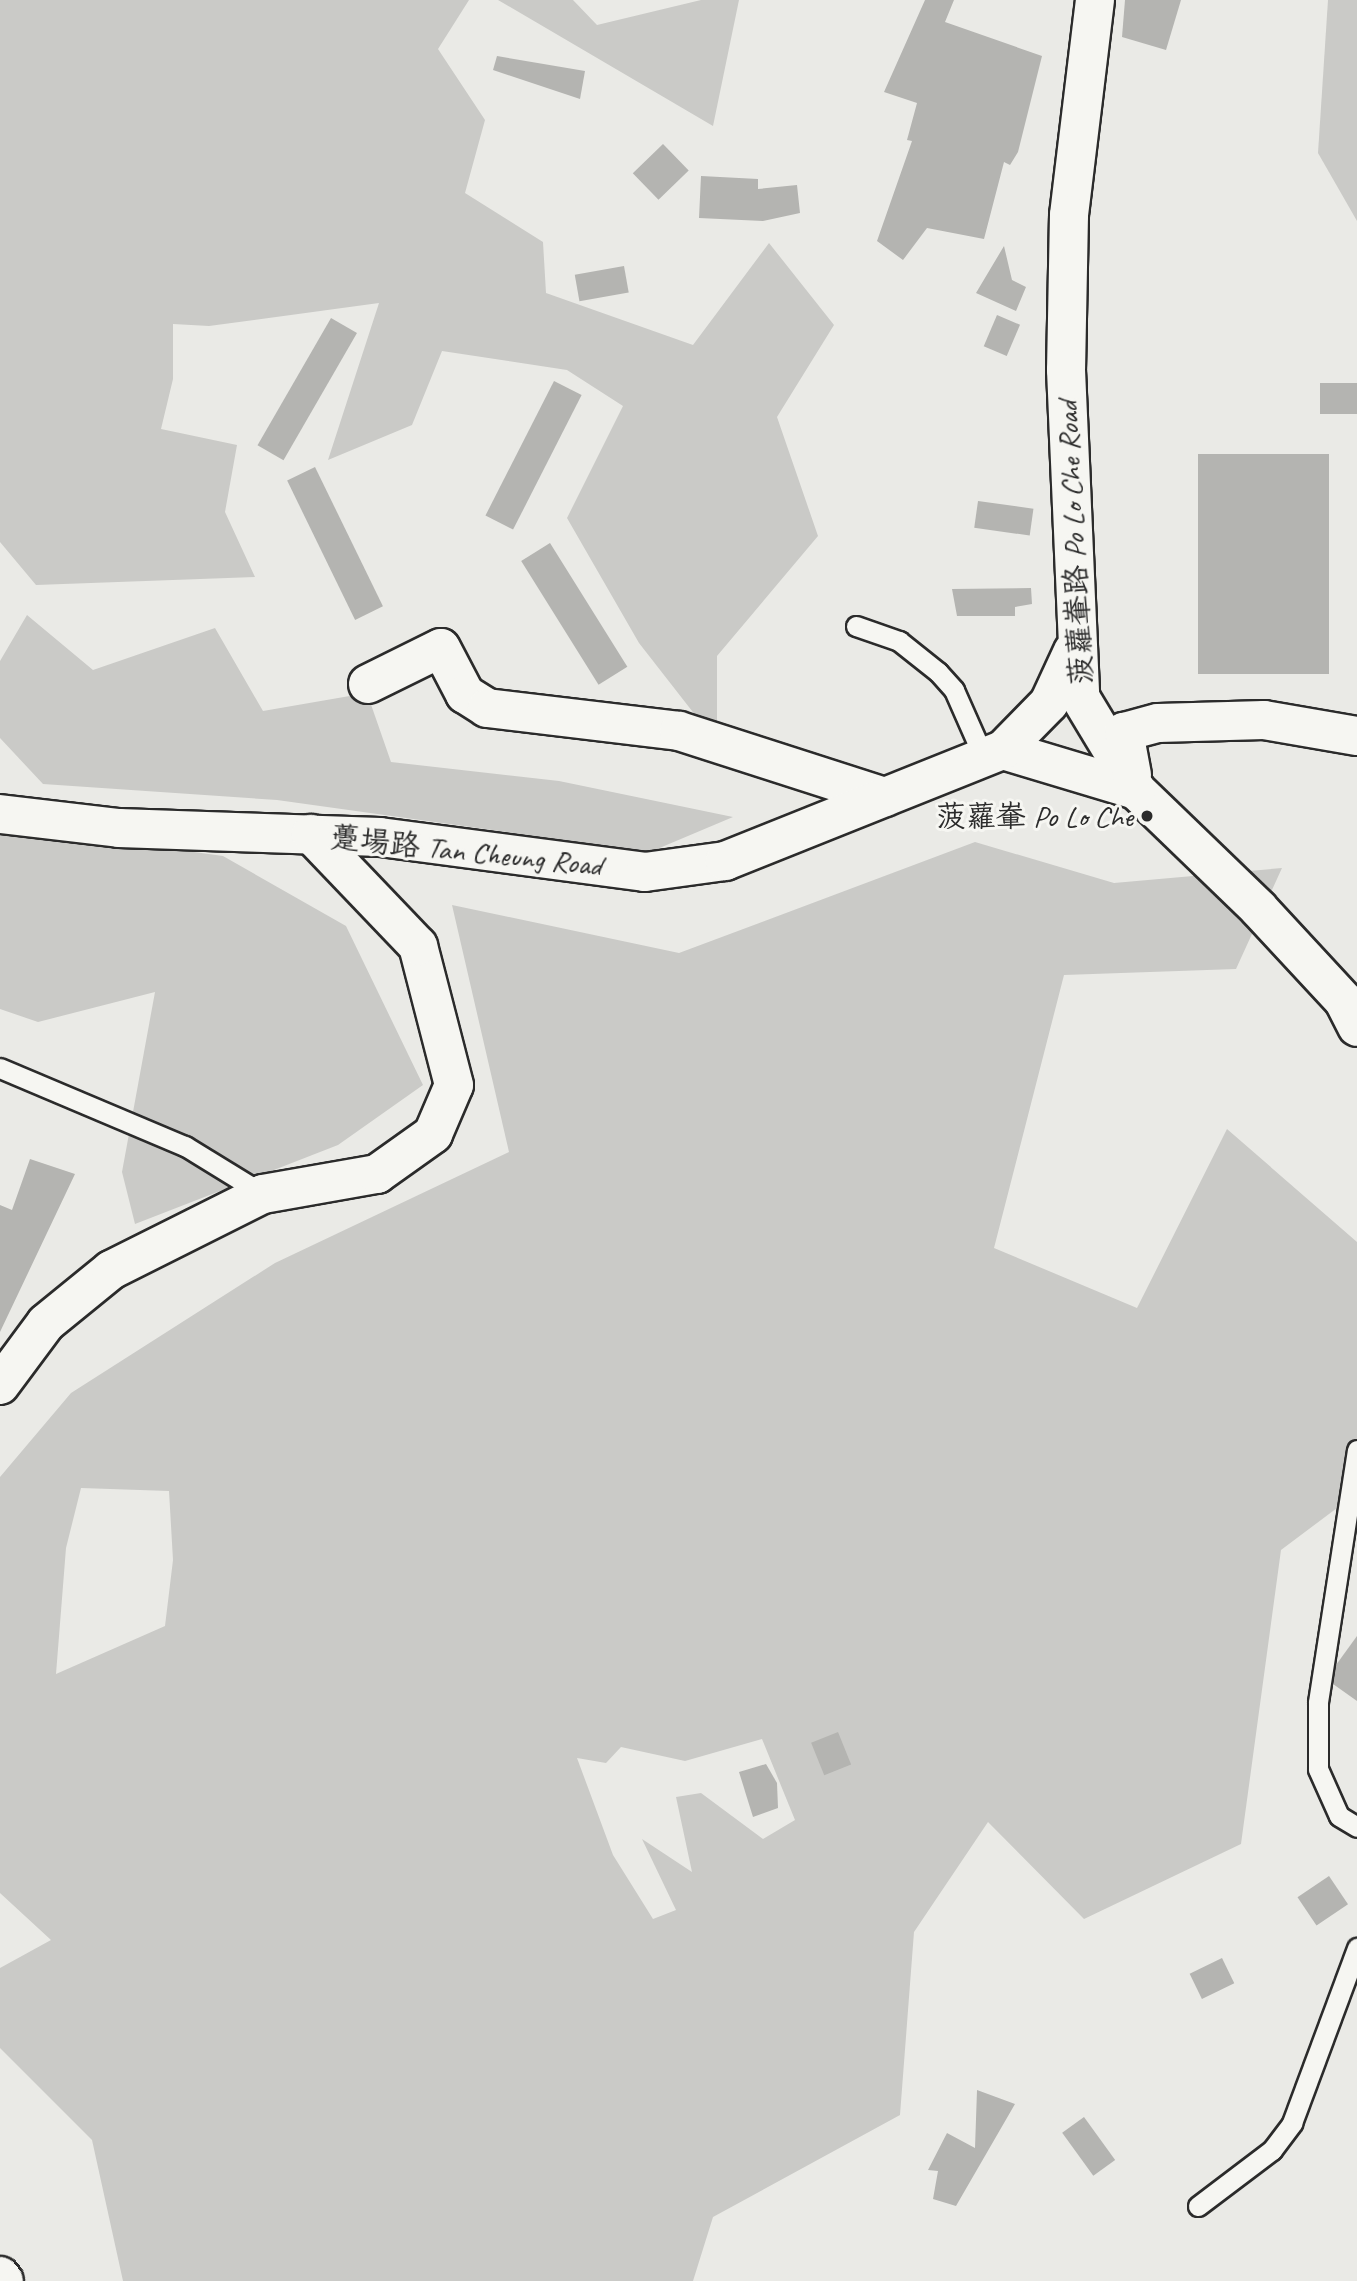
<!DOCTYPE html>
<html>
<head>
<meta charset="utf-8">
<style>
  body { margin:0 }
  #map { position:relative; width:1357px; height:2281px; overflow:hidden; background:#eaeae6; font-family:Caveat,"LXGW WenKai TC",sans-serif }
  div>[style] { position:absolute }
  .green>* { inset:0; background:#cacac7 }
  .building>* { inset:0; background:#b4b4b1; transform-origin:0 0 }
  .roads { filter:drop-shadow(2px 0 #2b2b2b) drop-shadow(-2px 0 #2b2b2b) drop-shadow(0 2px #2b2b2b) drop-shadow(0 -2px #2b2b2b) }
  .lane>* { height:19px; margin:-9.5px; padding:0 9.5px; transform-origin:9.5px; border-radius:9.5px; background:#f6f6f2 }
  .street>* { height:38px; margin:-19px; padding:0 19px; transform-origin:19px; border-radius:19px; background:#f6f6f2 }
  .dots>* { width:19px; height:19px; translate:-50% -50%; box-sizing:border-box; border:4px solid #f6f6f2; border-radius:50% }
  span { translate:-50% -50%; white-space:nowrap; text-align:center; line-height:1.15; -webkit-text-stroke:6px #f6f6f2; paint-order:stroke }
  .street-label { font-size:30px; color:#2b2b2b }
  .poi-label { font-size:30px; color:#2b2b2b }
  .right { translate:-100% -50%; text-align:right }
</style>
</head>
<body>
<div id="map">
  <div class="green">
    <div style="clip-path:polygon(0 0,469px 0,438px 49px,485px 120px,465px 193px,543px 242px,546px 293px,693px 345px,769px 243px,834px 325px,777px 417px,818px 536px,717px 656px,717px 743px,639px 643px,567px 518px,623px 406px,567px 370px,442px 351px,412px 425px,328px 460px,379px 303px,209px 326px,173px 324px,173px 379px,161px 429px,237px 445px,225px 512px,255px 577px,36px 585px,0 542px)"></div>
    <div style="clip-path:polygon(498px 0,573px 0,597px 25px,701px 0,739px 0,713px 126px)"></div>
    <div style="clip-path:polygon(1328px 0,1357px 0,1357px 221px,1318px 153px)"></div>
    <div style="clip-path:polygon(27px 615px,93px 670px,215px 628px,263px 711px,367px 693px,391px 762px,559px 781px,733px 817px,650px 852px,277px 800px,43px 784px,0 738px,0 661px)"></div>
    <div style="clip-path:polygon(0 825px,223px 856px,346px 926px,423px 1085px,338px 1145px,135px 1224px,122px 1172px,155px 992px,38px 1022px,0 1009px)"></div>
    <div style="clip-path:polygon(evenodd,975px 842px,1114px 883px,1282px 868px,1236px 969px,1064px 975px,994px 1248px,1137px 1308px,1227px 1129px,1357px 1242px,1357px 1493px,1281px 1550px,1241px 1844px,1084px 1919px,988px 1822px,914px 1932px,900px 2115px,713px 2217px,693px 2281px,123px 2281px,92px 2140px,0 2048px,0 1968px,51px 1940px,0 1893px,0 1477px,71px 1393px,275px 1263px,509px 1152px,452px 905px,679px 953px,975px 842px,81px 1488px,169px 1491px,173px 1560px,165px 1626px,56px 1674px,66px 1548px,81px 1488px,975px 842px,762px 1739px,795px 1820px,763px 1839px,701px 1793px,676px 1797px,692px 1872px,642px 1839px,676px 1910px,653px 1919px,613px 1855px,577px 1758px,606px 1763px,621px 1747px,685px 1761px,762px 1739px)"></div>
  </div>
  <div class="building">
    <div style="clip-path:polygon(925px 0,954px 0,945px 22px,1042px 56px,1018px 152px,1010px 165px,1004px 162px,984px 239px,927px 228px,903px 260px,877px 241px,912px 141px,907px 140px,917px 103px,884px 92px)"></div>
    <div style="clip-path:polygon(1125px 0,1181px 0,1166px 50px,1122px 37px)"></div>
    <div style="clip-path:polygon(497px 56px,585px 71px,580px 99px,493px 70px)"></div>
    <div style="left:663px;top:144px;width:37px;height:42px;rotate:46deg"></div>
    <div style="clip-path:polygon(701px 176px,758px 179px,758px 189px,797px 185px,800px 213px,763px 221px,699px 218px)"></div>
    <div style="clip-path:polygon(1004px 246px,1012px 280px,1026px 287px,1016px 311px,976px 293px)"></div>
    <div style="left:624px;top:266px;width:27px;height:50px;rotate:80deg"></div>
    <div style="left:997px;top:315px;width:25px;height:34px;rotate:23deg"></div>
    <div style="left:331px;top:318px;width:30px;height:147px;rotate:30deg"></div>
    <div style="left:554px;top:381px;width:31px;height:151px;rotate:27deg"></div>
    <div style="left:1357px;top:383px;width:31px;height:37px;rotate:90deg"></div>
    <div style="left:1329px;top:454px;width:220px;height:131px;rotate:90deg"></div>
    <div style="left:315px;top:467px;width:155px;height:31px;rotate:64deg"></div>
    <div style="left:978px;top:501px;width:56px;height:27px;rotate:8deg"></div>
    <div style="left:550px;top:543px;width:146px;height:34px;rotate:58deg"></div>
    <div style="clip-path:polygon(1031px 588px,1032px 604px,1015px 607px,1015px 616px,957px 616px,952px 589px)"></div>
    <div style="clip-path:polygon(30px 1159px,75px 1174px,0 1332px,0 1205px,12px 1210px)"></div>
    <div style="clip-path:polygon(1357px 1636px,1357px 1701px,1333px 1684px,1336px 1665px)"></div>
    <div style="left:838px;top:1732px;width:35px;height:29px;rotate:68deg"></div>
    <div style="clip-path:polygon(766px 1764px,777px 1783px,778px 1808px,753px 1817px,739px 1772px)"></div>
    <div style="left:1329px;top:1876px;width:34px;height:38px;rotate:56deg"></div>
    <div style="left:1222px;top:1958px;width:28px;height:36px;rotate:64deg"></div>
    <div style="clip-path:polygon(977px 2090px,1015px 2104px,956px 2206px,933px 2199px,938px 2171px,928px 2170px,947px 2133px,975px 2148px)"></div>
    <div style="left:1084px;top:2117px;width:53px;height:27px;rotate:54deg"></div>
  </div>
  <div class="roads">
    <div class="lane">
      <div style="left:856px;top:626px;width:46px;rotate:19.2deg"></div>
      <div style="left:899px;top:641px;width:50px;rotate:38.5deg"></div>
      <div style="left:938px;top:672px;width:24px;rotate:48deg"></div>
      <div style="left:954px;top:690px;width:74px;rotate:66.2deg"></div>
      <div style="left:0;top:1068px;width:201px;rotate:22.9deg"></div>
      <div style="left:185px;top:1146px;width:92px;rotate:31.6deg"></div>
      <div style="left:1357px;top:1450px;width:256px;rotate:98.8deg"></div>
      <div style="left:1318px;top:1703px;width:66px;rotate:90deg"></div>
      <div style="left:1318px;top:1769px;width:51px;rotate:65.9deg"></div>
      <div style="left:1339px;top:1816px;width:21px;rotate:31deg"></div>
      <div style="left:1198px;top:2206px;width:93px;rotate:-37.1deg"></div>
      <div style="left:1272px;top:2150px;width:34px;rotate:-53deg"></div>
      <div style="left:1292px;top:2123px;width:187px;rotate:-69.6deg"></div>
    </div>
    <div class="street">
      <div style="left:1095px;top:0;width:217px;rotate:96.9deg"></div>
      <div style="left:1069px;top:215px;width:155px;rotate:91.1deg"></div>
      <div style="left:1066px;top:370px;width:327px;rotate:87.5deg"></div>
      <div style="left:1080px;top:697px;width:109px;rotate:58.9deg"></div>
      <div style="left:1136px;top:790px;width:170px;rotate:44deg"></div>
      <div style="left:1258px;top:908px;width:127px;rotate:47.2deg"></div>
      <div style="left:1344px;top:1001px;width:29px;rotate:63deg"></div>
      <div style="left:368px;top:684px;width:81px;rotate:-26.3deg"></div>
      <div style="left:441px;top:648px;width:52px;rotate:62.4deg"></div>
      <div style="left:465px;top:694px;width:26px;rotate:32deg"></div>
      <div style="left:487px;top:708px;width:193px;rotate:6.8deg"></div>
      <div style="left:679px;top:731px;width:216px;rotate:17.8deg"></div>
      <div style="left:1003px;top:750px;width:139px;rotate:16.7deg"></div>
      <div style="left:1132px;top:775px;width:44px;rotate:-100.5deg"></div>
      <div style="left:1124px;top:732px;width:35px;rotate:-15deg"></div>
      <div style="left:1158px;top:723px;width:106px;rotate:-1.6deg"></div>
      <div style="left:1264px;top:720px;width:94px;rotate:9.8deg"></div>
      <div style="left:0;top:814px;width:120px;rotate:6.7deg"></div>
      <div style="left:119px;top:828px;width:261px;rotate:2deg"></div>
      <div style="left:380px;top:837px;width:267px;rotate:7.5deg"></div>
      <div style="left:645px;top:872px;width:81px;rotate:-7.8deg"></div>
      <div style="left:725px;top:861px;width:299px;rotate:-21.8deg"></div>
      <div style="left:1003px;top:750px;width:66px;rotate:-45.6deg"></div>
      <div style="left:1049px;top:703px;width:57px;rotate:-65.2deg"></div>
      <div style="left:0;top:1385px;width:77px;rotate:-53.4deg"></div>
      <div style="left:46px;top:1323px;width:84px;rotate:-39.2deg"></div>
      <div style="left:111px;top:1270px;width:170px;rotate:-26.6deg"></div>
      <div style="left:263px;top:1194px;width:116px;rotate:-10deg"></div>
      <div style="left:377px;top:1174px;width:69px;rotate:-35.5deg"></div>
      <div style="left:433px;top:1134px;width:53px;rotate:-66.8deg"></div>
      <div style="left:454px;top:1085px;width:144px;rotate:-104.5deg"></div>
      <div style="left:418px;top:946px;width:155px;rotate:-133.7deg"></div>
      <div style="left:0;top:2276px;width:6px;rotate:51deg"></div>
    </div>
  </div>
  <div class="dots">
    <div style="left:1147px;top:816px;background:#2b2b2b"></div>
  </div>
  <div class="street-label">
    <span style="left:1074px;top:543px;rotate:-93deg">菠蘿輋路 Po Lo Che Road</span>
    <span style="left:466px;top:851px;rotate:6deg">躉場路 Tan Cheung Road</span>
  </div>
  <div class="poi-label">
    <span class="right" style="left:1133px;top:816px">菠蘿輋 Po Lo Che</span>
  </div>
</div>
</body>
</html>
